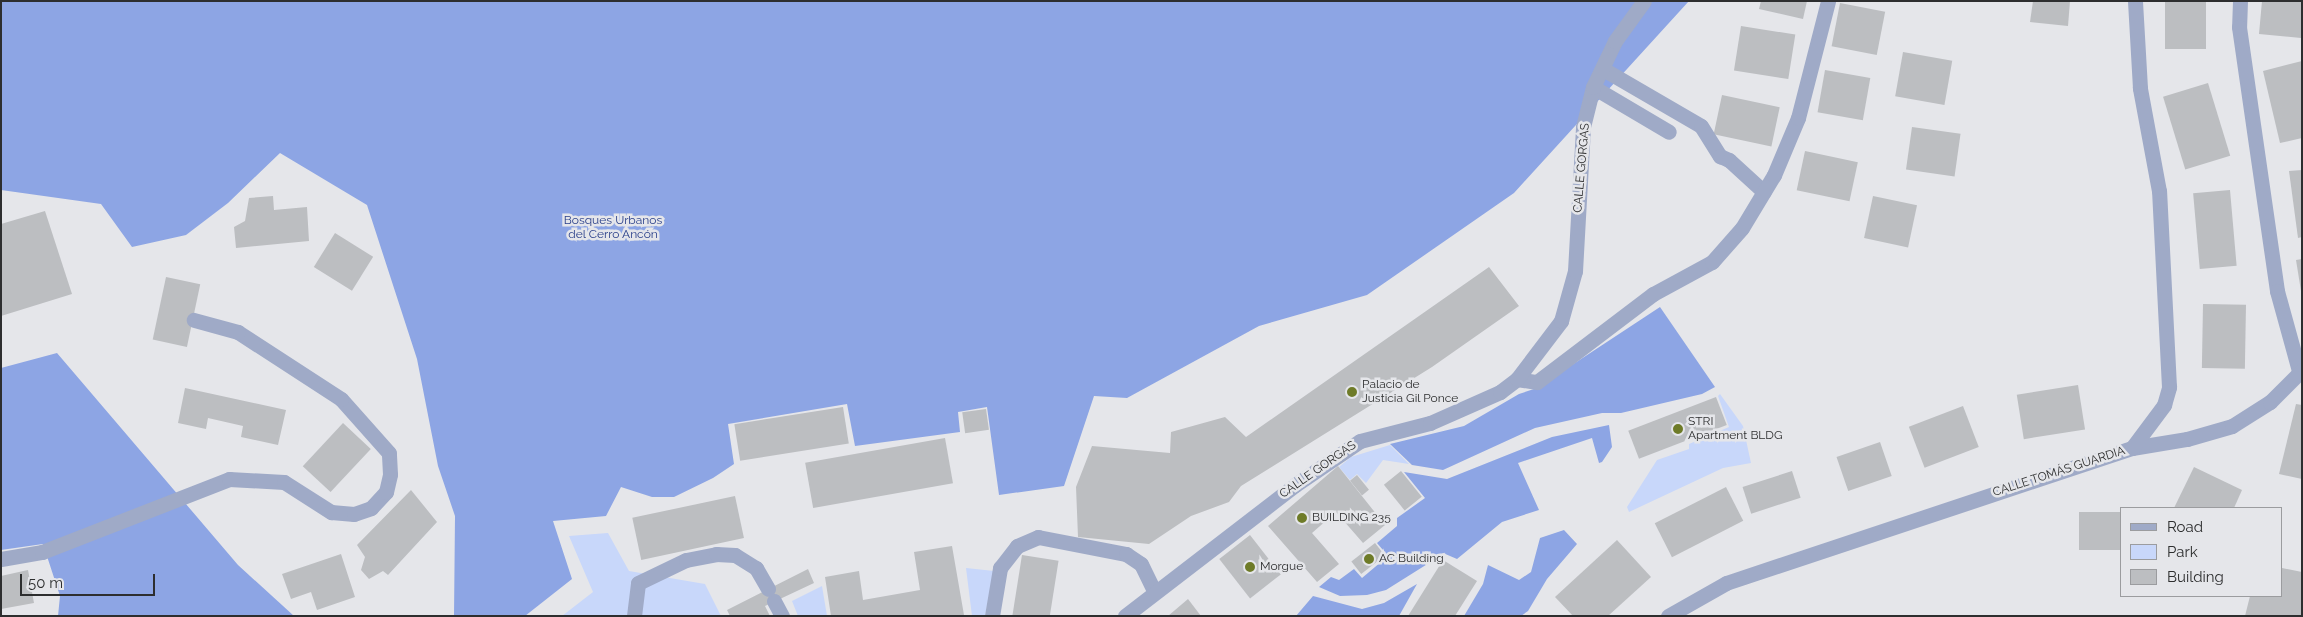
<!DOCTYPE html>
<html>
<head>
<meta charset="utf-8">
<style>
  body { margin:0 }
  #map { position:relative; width:2303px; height:617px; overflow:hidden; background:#e5e6ea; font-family:Raleway,sans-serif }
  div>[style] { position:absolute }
  .green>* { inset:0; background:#c8d7fa }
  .forest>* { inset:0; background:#8da5e4 }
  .building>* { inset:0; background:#bcbec1; transform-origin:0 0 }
  .minor>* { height:15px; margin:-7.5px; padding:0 7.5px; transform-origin:7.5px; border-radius:7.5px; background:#9faac7 }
  .dots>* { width:14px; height:14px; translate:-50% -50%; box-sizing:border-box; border:2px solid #e5e6ea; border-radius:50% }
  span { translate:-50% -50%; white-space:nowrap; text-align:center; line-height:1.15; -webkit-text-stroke:5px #e5e6ea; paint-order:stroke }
  .street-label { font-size:12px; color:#2d2e2f }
  .park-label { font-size:12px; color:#2b408a }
  .poi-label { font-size:12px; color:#2d2e2f }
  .left { translate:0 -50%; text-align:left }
  .frame { position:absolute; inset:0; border:2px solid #2d2e2f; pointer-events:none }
  .legend { position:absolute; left:2120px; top:507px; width:162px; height:90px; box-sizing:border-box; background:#e5e6ea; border:1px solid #9b9c9f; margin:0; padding:6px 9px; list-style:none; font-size:15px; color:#2d2e2f }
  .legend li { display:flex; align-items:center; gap:10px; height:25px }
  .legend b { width:25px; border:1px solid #9b9c9f }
  .scale { position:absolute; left:20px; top:574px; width:135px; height:22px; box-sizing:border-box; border:2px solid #2d2e2f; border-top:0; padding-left:6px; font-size:15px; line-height:18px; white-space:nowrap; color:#2d2e2f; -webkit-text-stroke:4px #e5e6ea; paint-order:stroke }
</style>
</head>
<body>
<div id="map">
  <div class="green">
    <div style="clip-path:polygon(1720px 394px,1743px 426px,1751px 463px,1723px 468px,1629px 512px,1627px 507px,1657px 460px,1689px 449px,1689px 444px,1729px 427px,1718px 396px)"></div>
    <div style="clip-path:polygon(1390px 445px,1409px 464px,1383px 460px,1366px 483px,1357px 474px,1350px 480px,1339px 467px,1351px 457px)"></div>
    <div style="clip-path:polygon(608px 533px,629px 571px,705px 584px,721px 616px,562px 616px,593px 592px,569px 536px)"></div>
    <div style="clip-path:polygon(966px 568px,994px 571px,985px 616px,972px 616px)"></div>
    <div style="clip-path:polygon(822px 586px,827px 616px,798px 616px,792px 601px)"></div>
  </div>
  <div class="forest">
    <div style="clip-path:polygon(1px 1px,1689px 1px,1514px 193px,1367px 295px,1259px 326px,1127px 398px,1094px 396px,1064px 486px,999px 495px,987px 407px,958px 412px,960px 432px,855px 446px,847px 404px,728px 424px,734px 464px,713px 478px,674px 497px,652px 497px,621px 487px,606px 516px,553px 521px,572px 579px,525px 616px,454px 616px,455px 516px,438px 466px,417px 359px,367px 205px,280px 153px,228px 203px,186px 235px,132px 247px,101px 204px,1px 190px)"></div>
    <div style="clip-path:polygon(1660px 307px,1715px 387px,1702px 394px,1621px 413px,1602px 413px,1535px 428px,1443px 470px,1412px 465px,1390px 444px,1464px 426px,1519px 394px,1537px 388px)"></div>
    <div style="clip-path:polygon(57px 353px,238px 565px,294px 616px,58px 616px,60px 596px,43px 544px,1px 550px,1px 368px)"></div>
    <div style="clip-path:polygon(1609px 425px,1612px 447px,1602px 462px,1599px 463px,1592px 438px,1518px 463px,1539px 510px,1502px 522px,1457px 559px,1443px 553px,1435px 562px,1429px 563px,1386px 590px,1367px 595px,1340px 596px,1319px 587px,1331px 577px,1339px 580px,1354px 569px,1362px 578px,1388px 556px,1377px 543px,1397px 526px,1397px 518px,1425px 498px,1404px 472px,1447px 479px,1552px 437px)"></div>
    <div style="clip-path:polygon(1564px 530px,1577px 544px,1547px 579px,1528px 611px,1521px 616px,1464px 616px,1483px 584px,1488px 565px,1519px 580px,1531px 572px,1540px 538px)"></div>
    <div style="clip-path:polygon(1417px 584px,1399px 616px,1296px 616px,1313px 596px,1362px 609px,1384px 603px)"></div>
  </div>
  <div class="building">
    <div style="clip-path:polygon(1761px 1px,1807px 1px,1803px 19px,1759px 9px)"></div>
    <div style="clip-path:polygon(2033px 1px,2070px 1px,2068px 26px,2030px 22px)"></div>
    <div style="left:2165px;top:1px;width:41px;height:48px"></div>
    <div style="clip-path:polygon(2262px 1px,2302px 1px,2301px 38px,2259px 34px)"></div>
    <div style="left:1840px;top:3px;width:46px;height:44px;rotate:11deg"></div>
    <div style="left:1741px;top:26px;width:55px;height:45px;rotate:9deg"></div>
    <div style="left:1903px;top:52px;width:50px;height:45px;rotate:10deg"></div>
    <div style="clip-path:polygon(2302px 61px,2302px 138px,2280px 143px,2263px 71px)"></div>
    <div style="left:1825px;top:70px;width:46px;height:43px;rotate:10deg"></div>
    <div style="left:2208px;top:83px;width:76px;height:47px;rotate:73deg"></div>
    <div style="left:1722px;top:95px;width:59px;height:40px;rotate:12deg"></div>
    <div style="left:1912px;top:127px;width:49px;height:43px;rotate:8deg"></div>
    <div style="left:1805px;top:151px;width:54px;height:40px;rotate:12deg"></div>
    <div style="clip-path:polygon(2302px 170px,2302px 237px,2298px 238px,2289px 171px)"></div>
    <div style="left:2230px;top:190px;width:76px;height:37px;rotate:85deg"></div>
    <div style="clip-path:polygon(273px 196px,274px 210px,307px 207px,309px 241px,236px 248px,234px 227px,245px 221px,249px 198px)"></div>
    <div style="left:1873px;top:196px;width:45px;height:43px;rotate:12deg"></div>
    <div style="clip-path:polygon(45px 211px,72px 294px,1px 316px,1px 224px)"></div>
    <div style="left:335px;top:233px;width:45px;height:40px;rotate:32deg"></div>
    <div style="clip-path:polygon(2302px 259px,2302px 291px,2301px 291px,2296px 260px)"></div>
    <div style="clip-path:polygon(1489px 267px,1519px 306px,1432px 367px,1241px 486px,1229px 502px,1191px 516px,1149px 544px,1078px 537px,1076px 487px,1092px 446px,1170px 453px,1171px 432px,1225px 417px,1246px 437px)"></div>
    <div style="left:166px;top:277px;width:35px;height:64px;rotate:12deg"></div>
    <div style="left:2203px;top:304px;width:43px;height:64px;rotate:1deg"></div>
    <div style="left:2078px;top:385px;width:45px;height:62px;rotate:81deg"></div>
    <div style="clip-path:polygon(185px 388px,286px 410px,278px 445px,241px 437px,243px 426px,208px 418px,206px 429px,178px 423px)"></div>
    <div style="left:1716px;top:397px;width:30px;height:94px;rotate:69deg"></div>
    <div style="clip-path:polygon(2296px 404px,2302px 405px,2302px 479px,2279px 474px)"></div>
    <div style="left:1963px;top:406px;width:44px;height:58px;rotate:69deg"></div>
    <div style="left:843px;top:407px;width:37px;height:110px;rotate:81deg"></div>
    <div style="left:986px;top:409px;width:21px;height:24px;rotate:82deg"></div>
    <div style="left:343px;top:423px;width:38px;height:59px;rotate:43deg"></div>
    <div style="left:945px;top:438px;width:46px;height:142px;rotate:80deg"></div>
    <div style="left:1880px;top:442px;width:36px;height:46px;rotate:71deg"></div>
    <div style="clip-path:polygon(1338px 466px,1385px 525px,1363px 543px,1336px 512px,1312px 533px,1339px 564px,1317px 582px,1268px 526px)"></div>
    <div style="clip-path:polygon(2194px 467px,2242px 490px,2234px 508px,2174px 508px)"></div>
    <div style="left:1401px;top:471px;width:33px;height:22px;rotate:51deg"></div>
    <div style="left:1792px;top:471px;width:28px;height:52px;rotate:72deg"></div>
    <div style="left:1357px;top:475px;width:19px;height:9px;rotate:51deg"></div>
    <div style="left:1726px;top:487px;width:38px;height:80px;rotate:63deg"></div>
    <div style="clip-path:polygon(411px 490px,437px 522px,388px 575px,383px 571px,369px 579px,361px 570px,365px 557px,357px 545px)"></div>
    <div style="left:735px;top:496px;width:43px;height:105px;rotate:78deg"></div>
    <div style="left:2122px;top:512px;width:38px;height:43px;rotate:90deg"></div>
    <div style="left:1250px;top:535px;width:50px;height:39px;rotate:52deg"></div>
    <div style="clip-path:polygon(1617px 540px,1651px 577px,1608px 616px,1573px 616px,1555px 597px)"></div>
    <div style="left:1375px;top:543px;width:16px;height:30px;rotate:52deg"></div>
    <div style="clip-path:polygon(952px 546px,964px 615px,831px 616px,825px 577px,859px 571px,863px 600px,920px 590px,914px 552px)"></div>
    <div style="clip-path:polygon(341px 554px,355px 597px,317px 610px,311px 592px,291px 599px,282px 574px)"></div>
    <div style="left:1022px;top:555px;width:37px;height:62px;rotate:9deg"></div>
    <div style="clip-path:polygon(1443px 560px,1477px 581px,1455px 616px,1408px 616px)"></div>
    <div style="clip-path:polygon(2282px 568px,2302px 572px,2302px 616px,2245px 616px,2250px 596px,2282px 596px)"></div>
    <div style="clip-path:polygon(808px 569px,814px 583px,765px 606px,770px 616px,730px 616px,727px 610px)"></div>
    <div style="clip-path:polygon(28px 570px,34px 603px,1px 609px,1px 576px)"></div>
    <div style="clip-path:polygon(1188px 599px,1201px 616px,1168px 616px)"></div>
  </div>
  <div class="minor">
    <div style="left:2240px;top:1px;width:26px;rotate:92deg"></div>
    <div style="left:2239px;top:27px;width:267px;rotate:81.8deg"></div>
    <div style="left:2277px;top:291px;width:83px;rotate:74.6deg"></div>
    <div style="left:1603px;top:69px;width:113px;rotate:30.2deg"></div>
    <div style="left:1701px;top:126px;width:36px;rotate:58deg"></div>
    <div style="left:1720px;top:156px;width:10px;rotate:24deg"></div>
    <div style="left:1729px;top:160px;width:47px;rotate:42.4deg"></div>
    <div style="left:1593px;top:87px;width:88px;rotate:30.6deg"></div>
    <div style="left:1517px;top:379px;width:20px;rotate:9deg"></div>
    <div style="left:1537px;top:382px;width:146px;rotate:-37.2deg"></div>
    <div style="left:1653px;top:294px;width:67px;rotate:-28.5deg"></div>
    <div style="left:1712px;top:262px;width:45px;rotate:-48.6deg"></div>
    <div style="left:1742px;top:228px;width:62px;rotate:-58.9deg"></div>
    <div style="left:1774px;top:175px;width:62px;rotate:-67.2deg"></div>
    <div style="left:1798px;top:118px;width:121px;rotate:-75.6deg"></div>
    <div style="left:2132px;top:448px;width:56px;rotate:-9.3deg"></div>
    <div style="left:2187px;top:439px;width:47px;rotate:-16.1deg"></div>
    <div style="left:2232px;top:426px;width:45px;rotate:-32.3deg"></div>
    <div style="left:2270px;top:402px;width:45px;rotate:-45deg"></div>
    <div style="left:1px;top:559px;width:42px;rotate:-9.7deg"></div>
    <div style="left:42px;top:552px;width:201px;rotate:-21.3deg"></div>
    <div style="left:229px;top:479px;width:55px;rotate:3.1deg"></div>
    <div style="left:284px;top:482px;width:56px;rotate:32.6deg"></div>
    <div style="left:331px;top:512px;width:23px;rotate:5deg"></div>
    <div style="left:354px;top:514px;width:18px;rotate:-19deg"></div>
    <div style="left:371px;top:508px;width:22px;rotate:-47deg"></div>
    <div style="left:386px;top:492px;width:18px;rotate:-77deg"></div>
    <div style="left:390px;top:474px;width:21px;rotate:-93deg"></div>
    <div style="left:389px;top:453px;width:72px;rotate:-131.6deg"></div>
    <div style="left:341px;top:399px;width:123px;rotate:-147deg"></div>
    <div style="left:238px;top:332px;width:46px;rotate:-164.7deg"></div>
    <div style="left:774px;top:601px;width:17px;rotate:62deg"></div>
    <div style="left:634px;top:616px;width:33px;rotate:-83deg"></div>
    <div style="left:638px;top:583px;width:53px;rotate:-25.6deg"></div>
    <div style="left:686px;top:560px;width:31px;rotate:-11deg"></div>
    <div style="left:716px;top:554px;width:19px;rotate:3deg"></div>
    <div style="left:735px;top:555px;width:25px;rotate:32deg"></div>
    <div style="left:756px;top:568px;width:24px;rotate:60deg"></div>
    <div style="left:992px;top:616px;width:49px;rotate:-80.5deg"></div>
    <div style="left:1000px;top:568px;width:28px;rotate:-52deg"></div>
    <div style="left:1017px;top:546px;width:23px;rotate:-23deg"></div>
    <div style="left:1038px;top:537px;width:90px;rotate:10.9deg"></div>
    <div style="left:1126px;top:554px;width:18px;rotate:34deg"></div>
    <div style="left:1141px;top:564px;width:30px;rotate:64deg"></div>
    <div style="left:1125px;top:616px;width:215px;rotate:-37.6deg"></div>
    <div style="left:1295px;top:485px;width:78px;rotate:-34.1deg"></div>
    <div style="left:1360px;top:441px;width:72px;rotate:-14.4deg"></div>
    <div style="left:1430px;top:423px;width:77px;rotate:-23.9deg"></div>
    <div style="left:1500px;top:392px;width:21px;rotate:-37deg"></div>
    <div style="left:1517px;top:379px;width:73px;rotate:-52.8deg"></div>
    <div style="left:1561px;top:321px;width:52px;rotate:-74.4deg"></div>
    <div style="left:1575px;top:271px;width:144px;rotate:-86.8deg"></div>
    <div style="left:1583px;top:127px;width:41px;rotate:-76deg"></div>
    <div style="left:1593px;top:87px;width:51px;rotate:-64.4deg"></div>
    <div style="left:1615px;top:41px;width:49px;rotate:-54.1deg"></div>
    <div style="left:1668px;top:616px;width:67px;rotate:-29.6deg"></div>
    <div style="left:1726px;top:583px;width:428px;rotate:-18.4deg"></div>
    <div style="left:2132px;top:448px;width:54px;rotate:-53.3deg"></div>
    <div style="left:2164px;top:405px;width:19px;rotate:-74deg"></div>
    <div style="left:2169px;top:387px;width:196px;rotate:-92.9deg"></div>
    <div style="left:2159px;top:191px;width:105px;rotate:-100.5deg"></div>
    <div style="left:2140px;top:88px;width:87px;rotate:-93.3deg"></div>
  </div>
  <div class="dots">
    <div style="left:1352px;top:392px;background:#6e7b28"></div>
    <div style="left:1678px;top:429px;background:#6e7b28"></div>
    <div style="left:1302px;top:518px;background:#6e7b28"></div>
    <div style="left:1369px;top:559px;background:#6e7b28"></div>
    <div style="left:1250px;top:567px;background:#6e7b28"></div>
  </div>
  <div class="street-label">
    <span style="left:1582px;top:168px;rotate:-85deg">CALLE GORGAS</span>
    <span style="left:1318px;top:470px;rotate:-35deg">CALLE GORGAS</span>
    <span style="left:2059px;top:472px;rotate:-18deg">CALLE TOMÁS GUARDIA</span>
  </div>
  <div class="park-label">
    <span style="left:613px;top:228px">Bosques Urbanos<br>del Cerro Ancón</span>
  </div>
  <div class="poi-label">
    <span class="left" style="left:1362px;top:392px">Palacio de<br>Justicia Gil Ponce</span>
    <span class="left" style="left:1688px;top:429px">STRI<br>Apartment BLDG</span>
    <span class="left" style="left:1312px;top:518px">BUILDING 235</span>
    <span class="left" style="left:1379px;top:559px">AC Building</span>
    <span class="left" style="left:1260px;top:567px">Morgue</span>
  </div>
  <div class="frame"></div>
  <ul class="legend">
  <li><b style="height:6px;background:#9faac7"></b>Road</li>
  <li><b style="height:14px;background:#c8d7fa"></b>Park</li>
  <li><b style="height:14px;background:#bcbec1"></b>Building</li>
  </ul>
  <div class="scale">50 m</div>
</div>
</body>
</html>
